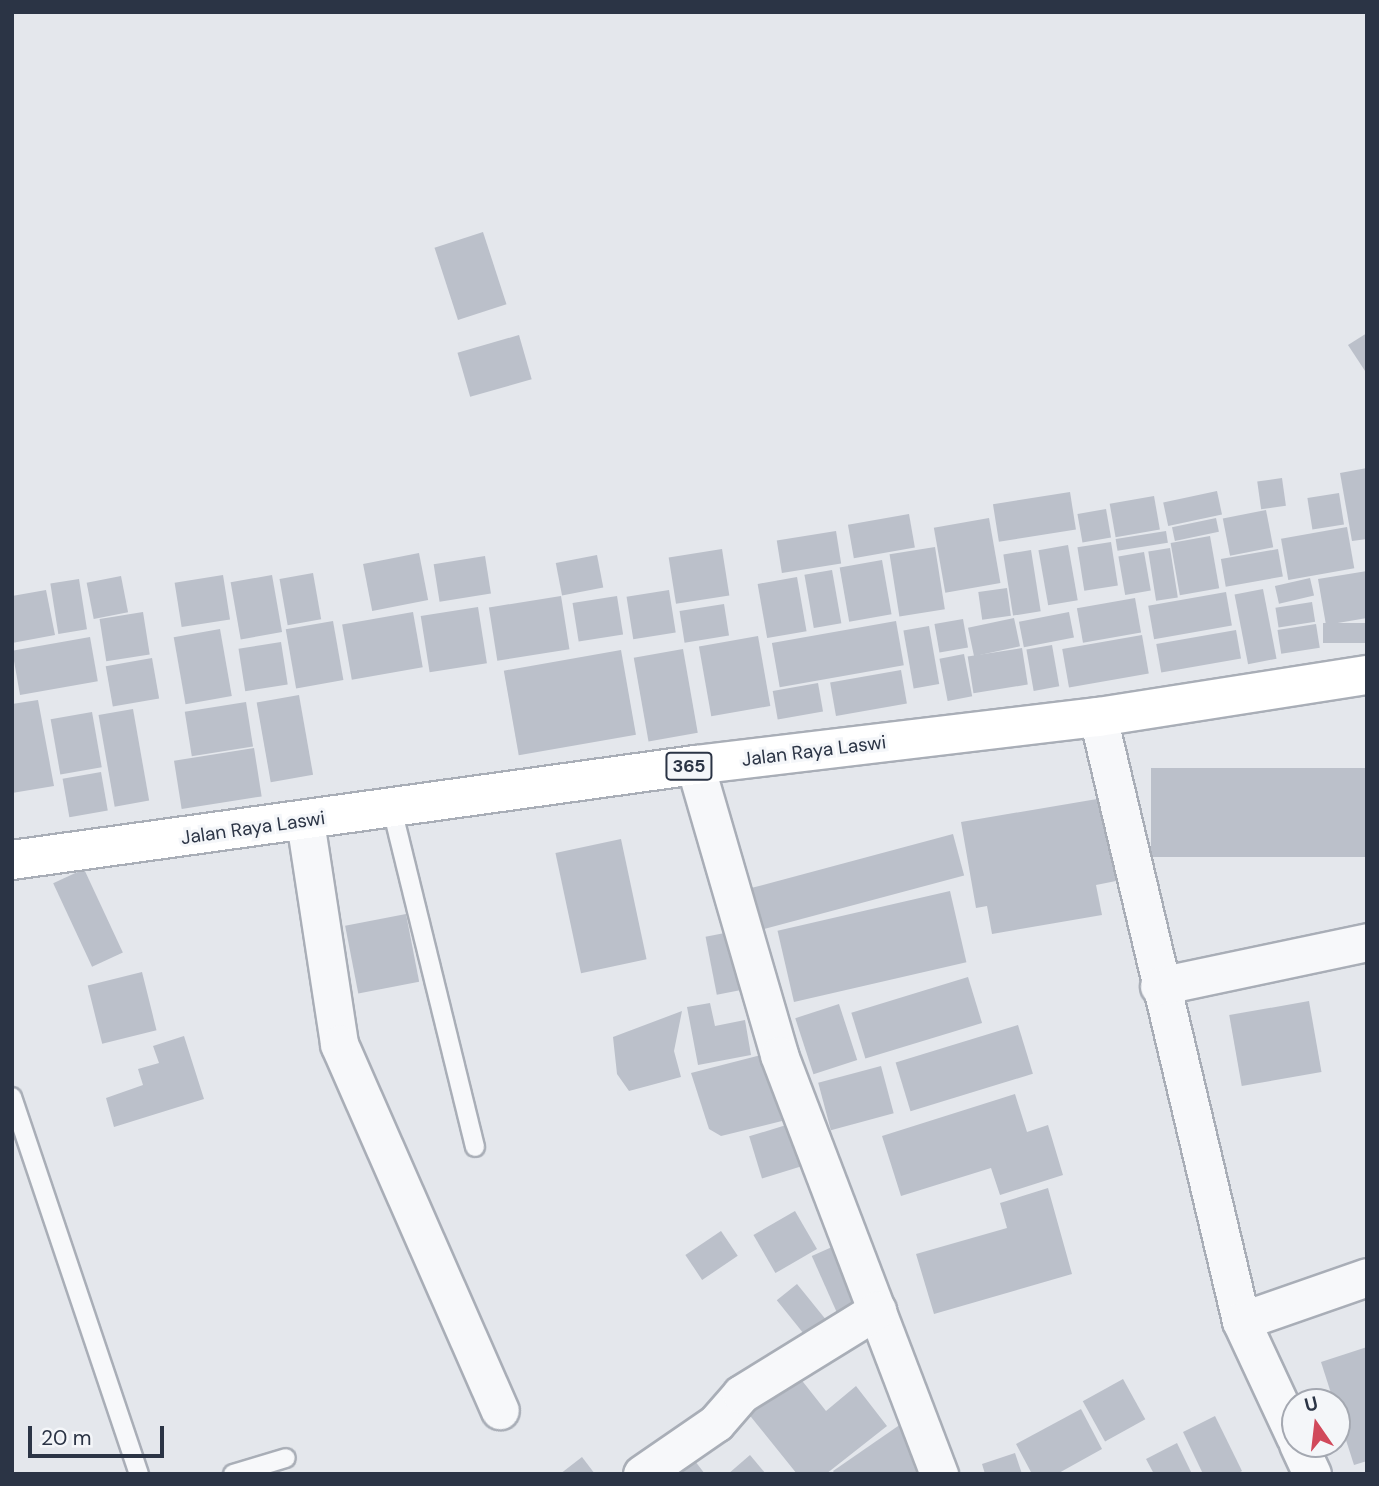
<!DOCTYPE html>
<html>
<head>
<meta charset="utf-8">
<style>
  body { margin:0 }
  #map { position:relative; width:1379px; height:1486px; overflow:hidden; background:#e4e7ec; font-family:"DM Sans",sans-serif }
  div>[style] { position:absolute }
  .building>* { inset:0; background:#bbc0ca; transform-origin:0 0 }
  .roads { filter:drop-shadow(2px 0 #a9aeb7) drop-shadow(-2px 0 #a9aeb7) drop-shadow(0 2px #a9aeb7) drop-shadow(0 -2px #a9aeb7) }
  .lane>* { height:18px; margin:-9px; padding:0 9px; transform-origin:9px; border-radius:9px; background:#f7f8fa }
  .street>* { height:37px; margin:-18.5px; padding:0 18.5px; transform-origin:18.5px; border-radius:18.5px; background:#f7f8fa }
  .primary>* { height:38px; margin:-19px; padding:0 19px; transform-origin:19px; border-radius:19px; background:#fff }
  span { translate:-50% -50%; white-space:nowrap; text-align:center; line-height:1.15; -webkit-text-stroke:6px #f4f6f9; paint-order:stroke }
  .shield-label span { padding:2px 5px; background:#f4f6f9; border:2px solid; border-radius:5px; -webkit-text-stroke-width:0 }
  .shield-label { font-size:18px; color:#2b3445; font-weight:700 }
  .street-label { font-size:19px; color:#2b3445 }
  .frame { position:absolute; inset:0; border:14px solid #2b3445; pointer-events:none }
  .north { position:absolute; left:1281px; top:1388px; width:70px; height:70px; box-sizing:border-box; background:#f4f6f9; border:2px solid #a4a8b1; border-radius:50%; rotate:346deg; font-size:19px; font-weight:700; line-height:28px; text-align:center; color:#2b3445 }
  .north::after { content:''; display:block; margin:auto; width:24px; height:32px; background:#d1495b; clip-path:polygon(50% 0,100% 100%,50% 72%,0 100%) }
  .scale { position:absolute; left:28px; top:1426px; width:136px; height:32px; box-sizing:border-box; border:4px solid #2b3445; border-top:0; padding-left:9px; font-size:21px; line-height:24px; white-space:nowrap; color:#2b3445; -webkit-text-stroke:5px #f4f6f9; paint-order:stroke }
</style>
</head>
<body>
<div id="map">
  <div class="building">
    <div style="left:483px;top:232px;width:76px;height:51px;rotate:72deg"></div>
    <div style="clip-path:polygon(1367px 333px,1367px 374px,1348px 345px)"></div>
    <div style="left:519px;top:335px;width:46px;height:64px;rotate:74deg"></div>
    <div style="clip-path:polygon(1367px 468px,1367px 539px,1352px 541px,1340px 473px)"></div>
    <div style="left:1282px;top:478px;width:28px;height:25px;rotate:82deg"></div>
    <div style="left:1217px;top:491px;width:24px;height:55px;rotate:78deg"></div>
    <div style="left:1070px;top:492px;width:38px;height:78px;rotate:81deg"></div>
    <div style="left:1339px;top:493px;width:32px;height:32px;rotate:81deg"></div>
    <div style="left:1154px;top:496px;width:34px;height:45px;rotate:80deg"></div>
    <div style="left:1106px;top:509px;width:29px;height:29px;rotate:80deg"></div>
    <div style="left:1266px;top:510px;width:38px;height:44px;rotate:79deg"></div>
    <div style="left:909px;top:514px;width:34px;height:62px;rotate:80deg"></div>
    <div style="left:989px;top:518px;width:66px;height:56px;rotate:80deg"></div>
    <div style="left:1216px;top:518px;width:14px;height:45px;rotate:78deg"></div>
    <div style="left:1347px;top:527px;width:42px;height:67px;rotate:80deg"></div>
    <div style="left:836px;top:531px;width:33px;height:60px;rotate:81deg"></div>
    <div style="left:1166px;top:531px;width:12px;height:51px;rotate:81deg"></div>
    <div style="left:1210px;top:536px;width:53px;height:40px;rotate:80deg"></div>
    <div style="left:1111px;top:542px;width:44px;height:34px;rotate:81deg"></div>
    <div style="left:1068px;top:545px;width:56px;height:30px;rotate:80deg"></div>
    <div style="left:935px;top:547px;width:63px;height:46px;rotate:81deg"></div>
    <div style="left:1170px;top:548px;width:50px;height:22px;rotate:81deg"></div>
    <div style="left:722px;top:549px;width:47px;height:54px;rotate:81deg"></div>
    <div style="left:1278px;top:549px;width:28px;height:58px;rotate:80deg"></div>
    <div style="left:1031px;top:550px;width:62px;height:28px;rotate:81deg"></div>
    <div style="left:1144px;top:552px;width:39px;height:26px;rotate:80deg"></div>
    <div style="left:419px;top:553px;width:48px;height:57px;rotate:79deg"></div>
    <div style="left:597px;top:555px;width:33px;height:42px;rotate:79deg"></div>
    <div style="left:485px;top:556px;width:38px;height:52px;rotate:81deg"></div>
    <div style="left:882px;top:560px;width:55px;height:43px;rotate:80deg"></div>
    <div style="left:832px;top:570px;width:54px;height:28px;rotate:80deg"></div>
    <div style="clip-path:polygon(1367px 571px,1367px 618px,1326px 625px,1318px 579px)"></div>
    <div style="left:313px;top:573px;width:47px;height:34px;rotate:80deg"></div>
    <div style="left:223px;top:575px;width:45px;height:49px;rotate:81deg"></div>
    <div style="left:272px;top:575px;width:58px;height:42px;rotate:80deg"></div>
    <div style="left:121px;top:576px;width:37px;height:35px;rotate:79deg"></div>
    <div style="left:797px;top:577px;width:55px;height:40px;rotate:80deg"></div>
    <div style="left:1310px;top:578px;width:18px;height:36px;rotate:77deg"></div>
    <div style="left:79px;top:579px;width:51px;height:29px;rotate:81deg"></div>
    <div style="left:1007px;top:588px;width:28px;height:29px;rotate:82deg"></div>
    <div style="left:1263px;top:589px;width:71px;height:29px;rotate:79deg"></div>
    <div style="clip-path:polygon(46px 590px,55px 635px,12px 643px,12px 596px)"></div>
    <div style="left:669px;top:590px;width:43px;height:43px;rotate:81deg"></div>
    <div style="left:1226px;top:592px;width:34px;height:79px;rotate:80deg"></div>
    <div style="left:561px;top:596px;width:54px;height:73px;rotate:81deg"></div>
    <div style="left:617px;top:596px;width:39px;height:45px;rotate:81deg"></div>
    <div style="left:1135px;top:598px;width:35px;height:59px;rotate:80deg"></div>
    <div style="left:1312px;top:602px;width:20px;height:37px;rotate:81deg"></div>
    <div style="left:724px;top:604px;width:32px;height:45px;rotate:81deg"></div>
    <div style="left:478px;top:607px;width:57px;height:58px;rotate:81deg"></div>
    <div style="left:143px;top:612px;width:43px;height:44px;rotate:81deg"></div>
    <div style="left:413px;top:612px;width:56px;height:72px;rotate:80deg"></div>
    <div style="left:1069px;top:612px;width:26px;height:51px;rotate:79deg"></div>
    <div style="left:1014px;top:618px;width:29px;height:47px;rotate:78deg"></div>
    <div style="left:963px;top:619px;width:29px;height:29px;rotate:80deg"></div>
    <div style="left:333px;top:621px;width:60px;height:48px;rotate:80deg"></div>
    <div style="left:896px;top:621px;width:45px;height:126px;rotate:80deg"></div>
    <div style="left:1367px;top:623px;width:20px;height:44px;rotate:90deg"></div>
    <div style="left:1316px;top:624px;width:24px;height:39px;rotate:81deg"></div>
    <div style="left:929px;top:626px;width:59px;height:26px;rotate:80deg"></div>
    <div style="left:220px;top:629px;width:68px;height:47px;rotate:80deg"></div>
    <div style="left:1236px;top:630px;width:29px;height:81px;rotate:80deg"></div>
    <div style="left:1142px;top:635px;width:39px;height:81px;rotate:80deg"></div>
    <div style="left:758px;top:636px;width:71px;height:60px;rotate:80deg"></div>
    <div style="left:90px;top:637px;width:45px;height:79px;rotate:80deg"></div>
    <div style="left:281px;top:642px;width:43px;height:43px;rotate:81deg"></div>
    <div style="left:1052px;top:645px;width:42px;height:26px;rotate:80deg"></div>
    <div style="left:1022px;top:648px;width:37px;height:55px;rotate:81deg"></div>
    <div style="left:683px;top:649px;width:85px;height:50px;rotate:80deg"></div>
    <div style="left:621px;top:650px;width:86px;height:119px;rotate:80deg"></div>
    <div style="left:964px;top:654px;width:43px;height:25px;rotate:79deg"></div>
    <div style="left:152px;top:658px;width:41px;height:47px;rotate:80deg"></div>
    <div style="left:901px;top:670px;width:34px;height:72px;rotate:80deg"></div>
    <div style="left:818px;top:683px;width:29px;height:46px;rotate:80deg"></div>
    <div style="left:299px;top:695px;width:81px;height:43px;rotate:80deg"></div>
    <div style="clip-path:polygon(38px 700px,54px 786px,12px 793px,12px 704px)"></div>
    <div style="left:246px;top:702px;width:45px;height:62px;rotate:81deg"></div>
    <div style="left:133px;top:709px;width:93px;height:35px;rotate:80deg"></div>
    <div style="left:92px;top:712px;width:56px;height:42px;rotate:80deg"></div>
    <div style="left:254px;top:748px;width:49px;height:81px;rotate:81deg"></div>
    <div style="left:1367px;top:768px;width:89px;height:216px;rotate:90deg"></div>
    <div style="left:101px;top:772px;width:39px;height:39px;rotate:80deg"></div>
    <div style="clip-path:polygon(1103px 798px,1116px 881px,1096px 885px,1102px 915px,992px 934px,987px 906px,976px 908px,961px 822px)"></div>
    <div style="left:953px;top:834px;width:43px;height:208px;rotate:75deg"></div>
    <div style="left:621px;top:839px;width:123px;height:67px;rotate:78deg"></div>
    <div style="left:84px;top:869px;width:92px;height:34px;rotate:65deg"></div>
    <div style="left:950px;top:891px;width:73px;height:177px;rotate:77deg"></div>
    <div style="left:406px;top:914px;width:69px;height:62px;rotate:79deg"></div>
    <div style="left:735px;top:931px;width:59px;height:30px;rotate:79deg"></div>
    <div style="left:142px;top:972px;width:60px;height:56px;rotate:76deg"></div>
    <div style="left:968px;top:977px;width:48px;height:122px;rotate:73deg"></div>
    <div style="left:1309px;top:1001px;width:72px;height:81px;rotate:80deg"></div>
    <div style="clip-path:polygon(710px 1003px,715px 1026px,745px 1020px,751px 1055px,698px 1065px,687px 1007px)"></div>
    <div style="left:839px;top:1004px;width:59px;height:46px;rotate:72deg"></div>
    <div style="clip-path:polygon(682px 1011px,674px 1051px,681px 1077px,629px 1091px,617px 1074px,613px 1037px)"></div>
    <div style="left:1018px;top:1025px;width:51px;height:128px;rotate:73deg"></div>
    <div style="clip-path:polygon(184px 1036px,204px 1099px,114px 1127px,106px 1098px,143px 1085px,138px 1069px,159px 1063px,153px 1046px)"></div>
    <div style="clip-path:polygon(761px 1055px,782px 1121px,721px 1136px,709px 1129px,691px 1073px)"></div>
    <div style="left:881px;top:1066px;width:49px;height:65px;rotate:75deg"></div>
    <div style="clip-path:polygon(1015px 1094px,1027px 1132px,1048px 1125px,1063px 1175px,1000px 1195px,991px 1168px,901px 1196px,882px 1136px)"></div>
    <div style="left:796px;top:1122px;width:44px;height:49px;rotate:73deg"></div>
    <div style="clip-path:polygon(1048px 1188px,1072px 1274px,934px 1314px,916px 1254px,1007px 1228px,1000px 1203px)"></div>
    <div style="left:795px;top:1211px;width:44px;height:48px;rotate:60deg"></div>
    <div style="left:721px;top:1231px;width:30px;height:43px;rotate:56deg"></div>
    <div style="left:841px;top:1243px;width:68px;height:32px;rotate:66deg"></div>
    <div style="left:797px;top:1284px;width:48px;height:26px;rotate:51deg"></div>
    <div style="clip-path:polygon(1367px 1347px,1367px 1461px,1354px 1465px,1321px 1362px)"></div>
    <div style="clip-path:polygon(796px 1373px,826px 1411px,856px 1386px,887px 1426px,826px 1474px,797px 1474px,747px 1412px)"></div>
    <div style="left:1123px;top:1379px;width:46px;height:46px;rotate:61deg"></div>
    <div style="clip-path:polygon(1081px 1409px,1102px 1449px,1057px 1474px,1032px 1474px,1016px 1444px)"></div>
    <div style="clip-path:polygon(1215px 1416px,1242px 1471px,1237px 1474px,1203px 1474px,1183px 1432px)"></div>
    <div style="clip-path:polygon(901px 1424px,920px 1474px,835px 1474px,833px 1471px)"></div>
    <div style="clip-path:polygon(1177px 1443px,1192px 1474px,1154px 1474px,1146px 1459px)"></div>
    <div style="clip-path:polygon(688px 1452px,705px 1474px,659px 1474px)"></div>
    <div style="clip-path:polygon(1015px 1453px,1022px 1474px,985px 1474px,982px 1464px)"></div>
    <div style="clip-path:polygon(750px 1455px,766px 1474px,728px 1474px)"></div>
    <div style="clip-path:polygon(582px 1457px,595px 1474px,560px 1474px)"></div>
  </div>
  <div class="roads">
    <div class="lane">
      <div style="left:392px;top:809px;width:348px;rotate:76.2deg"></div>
      <div style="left:12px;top:1097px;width:398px;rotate:71.4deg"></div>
      <div style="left:233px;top:1474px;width:55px;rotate:-16.8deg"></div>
    </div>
    <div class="street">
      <div style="left:1098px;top:717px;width:621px;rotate:76.68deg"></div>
      <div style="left:1241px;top:1321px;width:128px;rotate:65deg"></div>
      <div style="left:695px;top:765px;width:302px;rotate:73.8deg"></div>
      <div style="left:779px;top:1055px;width:449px;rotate:69.1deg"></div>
      <div style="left:305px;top:821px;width:226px;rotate:81.3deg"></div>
      <div style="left:339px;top:1044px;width:400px;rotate:66.3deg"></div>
      <div style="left:1159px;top:986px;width:213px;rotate:-11.9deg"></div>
      <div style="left:1241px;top:1321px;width:133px;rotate:-19.2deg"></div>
      <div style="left:1298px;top:1444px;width:33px;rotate:65deg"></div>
      <div style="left:642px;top:1474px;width:90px;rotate:-34.6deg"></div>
      <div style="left:716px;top:1423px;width:38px;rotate:-49deg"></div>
      <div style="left:741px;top:1394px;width:160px;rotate:-31.7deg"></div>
    </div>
    <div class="primary">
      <div style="left:12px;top:860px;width:690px;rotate:-7.92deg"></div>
      <div style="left:695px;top:765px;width:406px;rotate:-6.8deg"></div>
      <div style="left:1098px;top:717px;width:272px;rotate:-8.9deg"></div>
    </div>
  </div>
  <div class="shield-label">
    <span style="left:689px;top:766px">365</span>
  </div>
  <div class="street-label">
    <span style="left:814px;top:751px;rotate:-7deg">Jalan Raya Laswi</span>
    <span style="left:253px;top:828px;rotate:-8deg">Jalan Raya Laswi</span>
  </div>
  <div class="frame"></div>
  <div class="north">U</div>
  <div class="scale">20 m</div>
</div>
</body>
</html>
